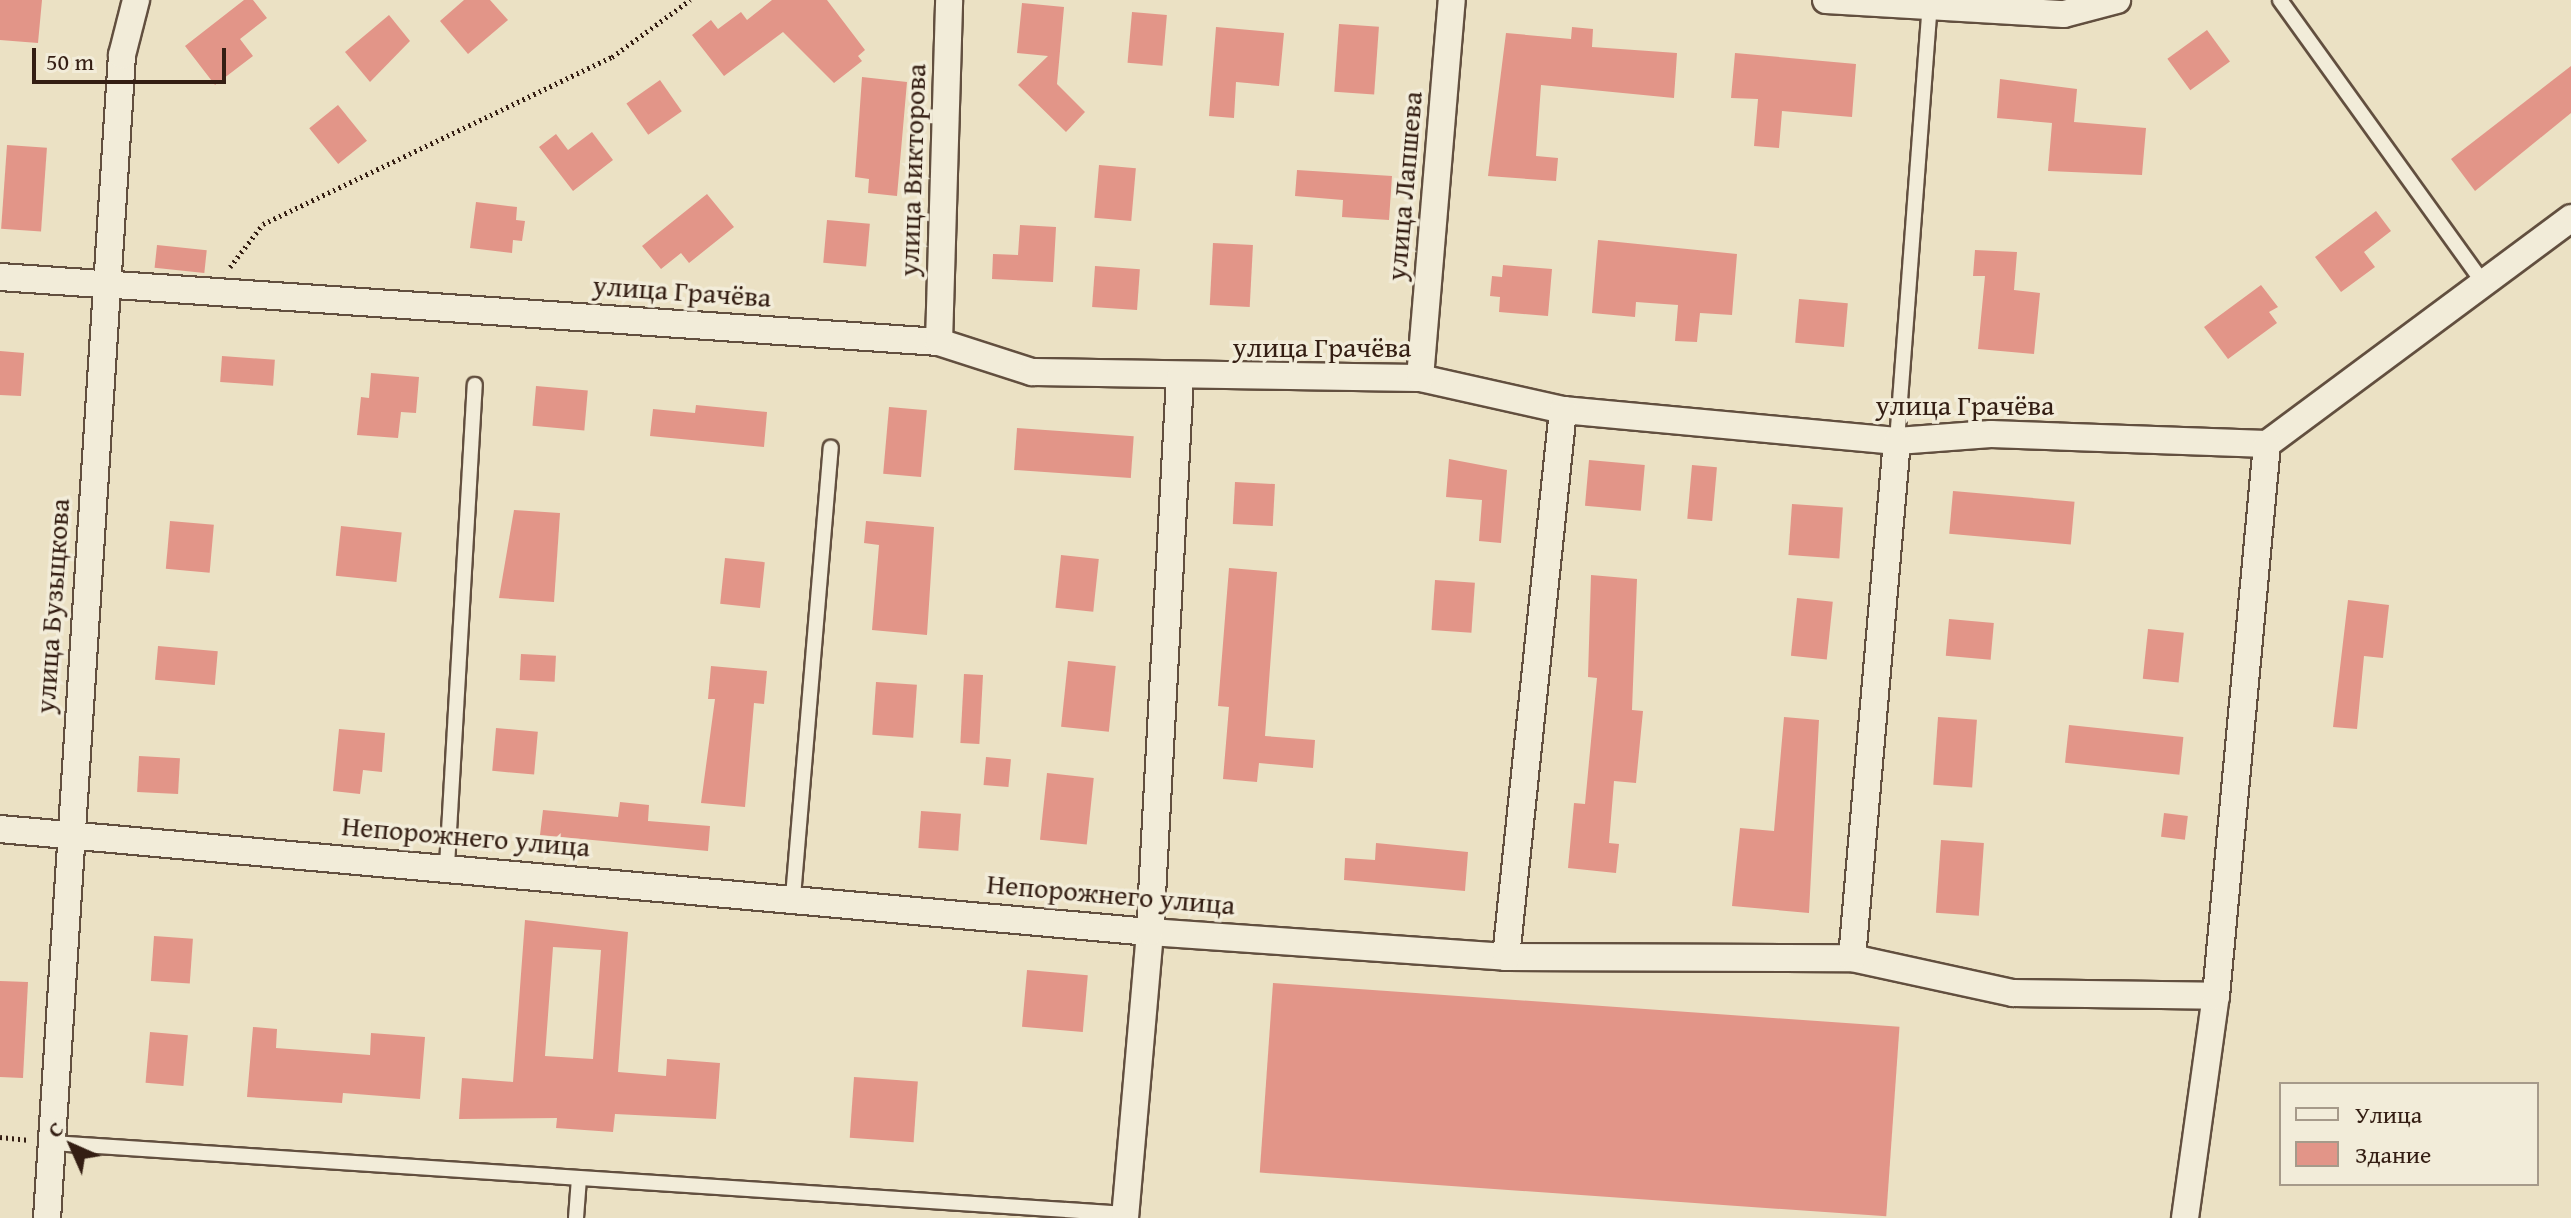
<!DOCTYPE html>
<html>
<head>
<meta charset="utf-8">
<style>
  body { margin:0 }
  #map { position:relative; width:2571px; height:1218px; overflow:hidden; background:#ebe1c4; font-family:"Gentium Book Plus",serif }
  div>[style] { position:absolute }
  .building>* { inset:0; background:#e29588; transform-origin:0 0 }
  .path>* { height:5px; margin-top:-2.5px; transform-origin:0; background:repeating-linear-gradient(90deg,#341e13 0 2px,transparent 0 6px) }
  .roads { filter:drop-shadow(2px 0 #624f3f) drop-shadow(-2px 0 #624f3f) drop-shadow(0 2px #624f3f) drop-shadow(0 -2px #624f3f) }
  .lane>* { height:14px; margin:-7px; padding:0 7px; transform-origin:7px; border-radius:7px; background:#f2ecd9 }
  .street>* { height:26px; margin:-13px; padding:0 13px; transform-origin:13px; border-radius:13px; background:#f2ecd9 }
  span { translate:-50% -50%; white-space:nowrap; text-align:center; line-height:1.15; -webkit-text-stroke:7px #f2ecd9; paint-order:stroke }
  .street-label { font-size:28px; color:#341e13 }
  .legend { position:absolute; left:2279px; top:1082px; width:260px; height:104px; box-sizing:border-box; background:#f2ecd9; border:2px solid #a69a8a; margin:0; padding:10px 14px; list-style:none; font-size:24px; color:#341e13 }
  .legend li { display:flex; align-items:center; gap:16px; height:40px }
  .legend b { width:40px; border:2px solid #a69a8a }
  .north { position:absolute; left:32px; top:1106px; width:80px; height:80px; -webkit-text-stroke:6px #f2ecd9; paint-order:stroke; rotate:315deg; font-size:22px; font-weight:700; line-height:32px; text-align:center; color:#341e13 }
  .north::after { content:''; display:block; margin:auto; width:28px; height:36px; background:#341e13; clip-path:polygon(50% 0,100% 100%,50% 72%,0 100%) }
  .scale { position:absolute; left:32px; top:48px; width:194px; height:36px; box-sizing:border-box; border:4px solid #341e13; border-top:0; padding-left:10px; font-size:24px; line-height:28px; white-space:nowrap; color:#341e13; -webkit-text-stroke:6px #f2ecd9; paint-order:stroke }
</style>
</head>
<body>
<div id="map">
  <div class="building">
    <div style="clip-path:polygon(0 0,42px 0,38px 43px,0 40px)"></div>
    <div style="clip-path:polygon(244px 0,253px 0,267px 18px,240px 39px,253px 56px,215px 85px,185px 46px)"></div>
    <div style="clip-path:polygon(464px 0,490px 0,508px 20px,468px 54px,440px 21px)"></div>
    <div style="clip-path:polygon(772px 0,827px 0,865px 50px,858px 56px,862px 61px,834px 83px,783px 32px,724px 76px,692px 35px,711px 20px,718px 29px,741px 12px,747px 20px)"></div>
    <div style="clip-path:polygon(1022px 3px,1064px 7px,1057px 84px,1085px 112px,1066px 132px,1018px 85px,1048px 56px,1017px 53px)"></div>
    <div style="left:1132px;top:12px;width:35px;height:51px;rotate:5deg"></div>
    <div style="clip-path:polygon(389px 15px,410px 41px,370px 82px,345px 52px)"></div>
    <div style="left:1339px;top:24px;width:40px;height:68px;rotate:4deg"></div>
    <div style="clip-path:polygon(1216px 27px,1284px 33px,1279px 86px,1236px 82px,1234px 118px,1209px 116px)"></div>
    <div style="clip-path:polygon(1572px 27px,1593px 29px,1592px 47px,1677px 53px,1674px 98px,1541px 85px,1536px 156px,1558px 158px,1556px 181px,1488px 176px,1506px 33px,1571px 39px)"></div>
    <div style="left:2207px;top:30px;width:39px;height:49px;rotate:54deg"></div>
    <div style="clip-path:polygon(1735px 53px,1856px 64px,1852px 117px,1782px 111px,1779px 148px,1754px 146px,1758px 99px,1731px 98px)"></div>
    <div style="clip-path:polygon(2571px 66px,2571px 113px,2475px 191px,2451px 159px)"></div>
    <div style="clip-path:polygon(862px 77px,907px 82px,897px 196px,868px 193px,869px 179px,855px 177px)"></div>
    <div style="clip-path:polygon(2000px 79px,2077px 89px,2074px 122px,2146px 128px,2142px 175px,2048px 171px,2052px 123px,1997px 118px)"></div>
    <div style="left:660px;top:80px;width:38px;height:41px;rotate:55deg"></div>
    <div style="left:338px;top:105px;width:46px;height:37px;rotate:51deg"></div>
    <div style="clip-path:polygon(592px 132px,613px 160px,573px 191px,539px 147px,556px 134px,568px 150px)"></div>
    <div style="left:7px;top:145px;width:40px;height:84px;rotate:4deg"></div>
    <div style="left:1099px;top:165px;width:37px;height:53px;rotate:5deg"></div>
    <div style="clip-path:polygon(1297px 170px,1392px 176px,1389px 220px,1342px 217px,1343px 200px,1295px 196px)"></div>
    <div style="clip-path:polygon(707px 194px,734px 227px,689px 263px,681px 253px,661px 269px,642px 246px)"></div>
    <div style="clip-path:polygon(476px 202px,517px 207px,516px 220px,525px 221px,522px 241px,513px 240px,512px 253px,470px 248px)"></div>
    <div style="clip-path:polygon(2376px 211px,2391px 231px,2364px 252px,2375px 267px,2341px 292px,2315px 257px)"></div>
    <div style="left:827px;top:220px;width:43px;height:43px;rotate:5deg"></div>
    <div style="clip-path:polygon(1020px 225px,1056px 227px,1053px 282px,992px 279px,993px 254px,1018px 255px)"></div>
    <div style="clip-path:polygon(1598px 240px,1737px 254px,1732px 315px,1700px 313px,1697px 342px,1675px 341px,1678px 305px,1636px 302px,1635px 317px,1592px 313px)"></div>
    <div style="left:1213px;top:243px;width:40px;height:62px;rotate:3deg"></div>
    <div style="left:157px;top:245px;width:50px;height:23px;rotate:6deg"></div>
    <div style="clip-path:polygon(1975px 250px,2017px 252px,2014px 290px,2040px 293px,2034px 354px,1978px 349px,1985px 276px,1973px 276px)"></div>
    <div style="clip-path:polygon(1503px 265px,1552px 269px,1548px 316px,1499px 312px,1500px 297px,1490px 296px,1492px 276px,1502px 277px)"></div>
    <div style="left:1095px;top:266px;width:45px;height:41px;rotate:4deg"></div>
    <div style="clip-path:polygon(2261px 285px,2278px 307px,2269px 312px,2277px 323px,2228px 359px,2204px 327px)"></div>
    <div style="left:1799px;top:299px;width:49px;height:44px;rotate:5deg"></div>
    <div style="clip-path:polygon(0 351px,24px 353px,21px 396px,0 395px)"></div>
    <div style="left:222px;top:356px;width:53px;height:26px;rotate:4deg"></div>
    <div style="clip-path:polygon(371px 373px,419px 377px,416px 413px,401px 412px,398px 438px,357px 435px,361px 397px,369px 398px)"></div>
    <div style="left:536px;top:386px;width:52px;height:40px;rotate:5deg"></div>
    <div style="clip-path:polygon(696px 405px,767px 412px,764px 447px,650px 436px,653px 409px,695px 413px)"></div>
    <div style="left:889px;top:407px;width:38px;height:67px;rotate:5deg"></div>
    <div style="left:1017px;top:428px;width:117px;height:42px;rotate:4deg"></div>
    <div style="clip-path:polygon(1449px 459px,1507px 470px,1501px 543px,1479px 541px,1482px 500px,1446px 497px)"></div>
    <div style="left:1589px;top:460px;width:56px;height:46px;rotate:5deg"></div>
    <div style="left:1692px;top:465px;width:25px;height:54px;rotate:5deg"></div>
    <div style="left:1235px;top:482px;width:40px;height:42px;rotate:3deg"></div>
    <div style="left:1953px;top:491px;width:122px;height:43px;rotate:5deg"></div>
    <div style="left:1792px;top:504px;width:51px;height:51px;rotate:4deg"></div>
    <div style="clip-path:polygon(514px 510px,560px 513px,554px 602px,499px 598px)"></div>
    <div style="left:170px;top:521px;width:44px;height:48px;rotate:5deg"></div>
    <div style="clip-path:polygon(866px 521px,934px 527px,927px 635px,872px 630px,879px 545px,864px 543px)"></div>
    <div style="left:341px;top:526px;width:61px;height:50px;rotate:6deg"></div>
    <div style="left:1061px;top:555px;width:38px;height:53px;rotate:6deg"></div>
    <div style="left:725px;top:558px;width:40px;height:46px;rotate:6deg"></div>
    <div style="clip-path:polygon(1229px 568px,1277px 572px,1265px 736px,1315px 740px,1313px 768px,1259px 763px,1257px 782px,1223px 779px,1229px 707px,1218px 706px)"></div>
    <div style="clip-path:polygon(1591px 575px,1637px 579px,1632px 710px,1643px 711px,1636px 783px,1614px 781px,1609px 843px,1619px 844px,1616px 873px,1568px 868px,1574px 803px,1585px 804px,1597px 678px,1588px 677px)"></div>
    <div style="left:1435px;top:580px;width:40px;height:50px;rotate:4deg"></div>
    <div style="left:1797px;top:598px;width:36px;height:58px;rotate:6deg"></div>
    <div style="clip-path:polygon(2348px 600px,2389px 605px,2383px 658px,2364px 656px,2357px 729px,2333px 727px)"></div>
    <div style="left:1949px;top:619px;width:45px;height:37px;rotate:5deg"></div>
    <div style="left:2148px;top:629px;width:36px;height:50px;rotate:6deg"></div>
    <div style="left:158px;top:646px;width:60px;height:34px;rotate:5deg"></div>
    <div style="left:521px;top:654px;width:35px;height:26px;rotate:3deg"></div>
    <div style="left:1068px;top:661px;width:48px;height:66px;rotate:6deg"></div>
    <div style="clip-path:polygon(711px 666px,767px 671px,764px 704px,754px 703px,745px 807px,701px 803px,715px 699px,708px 699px)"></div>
    <div style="left:964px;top:674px;width:19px;height:69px;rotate:3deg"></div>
    <div style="left:876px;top:682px;width:41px;height:53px;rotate:4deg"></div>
    <div style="clip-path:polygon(1784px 717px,1819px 720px,1809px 913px,1732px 906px,1740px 828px,1774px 831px)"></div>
    <div style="left:1938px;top:717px;width:39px;height:68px;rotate:4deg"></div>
    <div style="left:2069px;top:725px;width:115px;height:38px;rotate:6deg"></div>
    <div style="left:496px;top:728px;width:42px;height:43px;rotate:5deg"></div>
    <div style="clip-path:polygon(339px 729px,385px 733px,382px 772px,363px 770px,360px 794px,333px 791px)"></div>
    <div style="left:139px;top:756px;width:41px;height:36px;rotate:3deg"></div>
    <div style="left:986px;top:757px;width:25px;height:28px;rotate:5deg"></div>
    <div style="left:1047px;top:773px;width:47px;height:67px;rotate:6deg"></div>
    <div style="clip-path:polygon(620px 802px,649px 805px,648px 821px,710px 826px,708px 851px,540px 835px,543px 810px,618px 817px)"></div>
    <div style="left:921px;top:811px;width:40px;height:37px;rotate:4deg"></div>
    <div style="left:2164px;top:813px;width:24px;height:24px;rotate:7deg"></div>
    <div style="left:1941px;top:840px;width:43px;height:73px;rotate:4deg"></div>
    <div style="clip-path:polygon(1376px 843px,1468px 852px,1465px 891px,1344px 880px,1345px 858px,1375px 860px)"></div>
    <div style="clip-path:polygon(evenodd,525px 920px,628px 932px,618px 1072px,666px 1076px,667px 1059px,720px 1063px,716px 1119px,615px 1114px,613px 1132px,556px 1128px,557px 1118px,459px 1119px,462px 1078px,513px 1082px,525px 920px,553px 947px,601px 950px,593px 1059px,545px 1056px,553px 947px)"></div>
    <div style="left:154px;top:936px;width:39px;height:45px;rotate:4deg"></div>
    <div style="left:1027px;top:970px;width:61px;height:57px;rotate:5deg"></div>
    <div style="clip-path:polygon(0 981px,28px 982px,23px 1078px,0 1077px)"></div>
    <div style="left:1273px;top:983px;width:628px;height:190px;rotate:4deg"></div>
    <div style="clip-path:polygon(253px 1027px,277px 1029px,276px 1048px,370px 1055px,371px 1033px,425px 1037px,420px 1099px,343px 1093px,342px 1103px,247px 1097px)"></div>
    <div style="left:150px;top:1032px;width:38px;height:51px;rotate:5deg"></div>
    <div style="left:854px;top:1077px;width:64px;height:61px;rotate:4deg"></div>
  </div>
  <div class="path">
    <div style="left:230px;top:267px;width:54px;rotate:-52.5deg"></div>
    <div style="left:263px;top:224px;width:387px;rotate:-25.6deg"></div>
    <div style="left:612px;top:57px;width:97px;rotate:-36.2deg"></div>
    <div style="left:0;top:1137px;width:27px;rotate:6deg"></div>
  </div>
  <div class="roads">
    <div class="lane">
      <div style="left:2280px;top:0;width:348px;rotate:54.3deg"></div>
      <div style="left:1897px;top:441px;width:437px;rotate:-85.7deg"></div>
      <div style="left:447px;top:866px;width:482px;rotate:-86.7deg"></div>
      <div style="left:793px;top:897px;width:451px;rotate:-85.2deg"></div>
      <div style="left:52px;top:1143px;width:1076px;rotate:3.78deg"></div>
      <div style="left:576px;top:1218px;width:40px;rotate:-85.7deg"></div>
    </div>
    <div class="street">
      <div style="left:1826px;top:0;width:238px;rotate:3.4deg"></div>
      <div style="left:2064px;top:14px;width:55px;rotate:-14.8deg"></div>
      <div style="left:0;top:277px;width:941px;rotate:3.96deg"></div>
      <div style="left:939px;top:342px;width:98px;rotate:17.9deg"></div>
      <div style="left:1032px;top:372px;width:388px;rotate:0.9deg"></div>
      <div style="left:1420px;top:378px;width:147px;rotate:12.6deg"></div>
      <div style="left:1563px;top:410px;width:335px;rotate:5.3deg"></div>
      <div style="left:1897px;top:441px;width:94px;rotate:-4.3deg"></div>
      <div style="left:1991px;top:434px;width:276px;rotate:2.1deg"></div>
      <div style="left:2267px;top:444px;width:379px;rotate:-36.6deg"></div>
      <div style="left:939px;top:342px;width:342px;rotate:-88.3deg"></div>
      <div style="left:1420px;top:378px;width:379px;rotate:-85.2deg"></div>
      <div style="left:0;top:829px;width:1155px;rotate:5.12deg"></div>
      <div style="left:1150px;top:932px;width:357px;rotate:4deg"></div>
      <div style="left:1506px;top:957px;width:346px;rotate:0.2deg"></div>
      <div style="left:1852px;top:958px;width:165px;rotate:12.3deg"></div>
      <div style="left:2013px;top:993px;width:203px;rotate:0.8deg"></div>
      <div style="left:1506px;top:957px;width:550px;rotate:-84.05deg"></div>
      <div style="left:1852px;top:958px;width:519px;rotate:-85.03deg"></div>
      <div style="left:47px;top:1218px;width:1165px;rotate:-86.31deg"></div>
      <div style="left:122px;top:55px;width:57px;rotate:-75.7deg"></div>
      <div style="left:1125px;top:1218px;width:287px;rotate:-85deg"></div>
      <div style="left:1150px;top:932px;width:555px;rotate:-86.9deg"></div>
      <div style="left:2185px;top:1218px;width:224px;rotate:-82.1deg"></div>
      <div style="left:2216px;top:996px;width:554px;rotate:-84.72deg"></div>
    </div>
  </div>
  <div class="street-label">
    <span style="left:912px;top:170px;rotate:-88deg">улица Викторова</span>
    <span style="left:1404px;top:186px;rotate:-85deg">улица Лапшева</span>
    <span style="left:682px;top:291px;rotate:4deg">улица Грачёва</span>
    <span style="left:1322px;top:347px">улица Грачёва</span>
    <span style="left:1965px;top:405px">улица Грачёва</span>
    <span style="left:52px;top:606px;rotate:-86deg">улица Бузыцкова</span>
    <span style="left:466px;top:836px;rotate:5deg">Непорожнего улица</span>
    <span style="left:1111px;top:894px;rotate:5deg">Непорожнего улица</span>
  </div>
  <ul class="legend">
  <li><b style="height:10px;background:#f2ecd9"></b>Улица</li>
  <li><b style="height:22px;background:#e29588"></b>Здание</li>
  </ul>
  <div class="north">С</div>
  <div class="scale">50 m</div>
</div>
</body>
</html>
